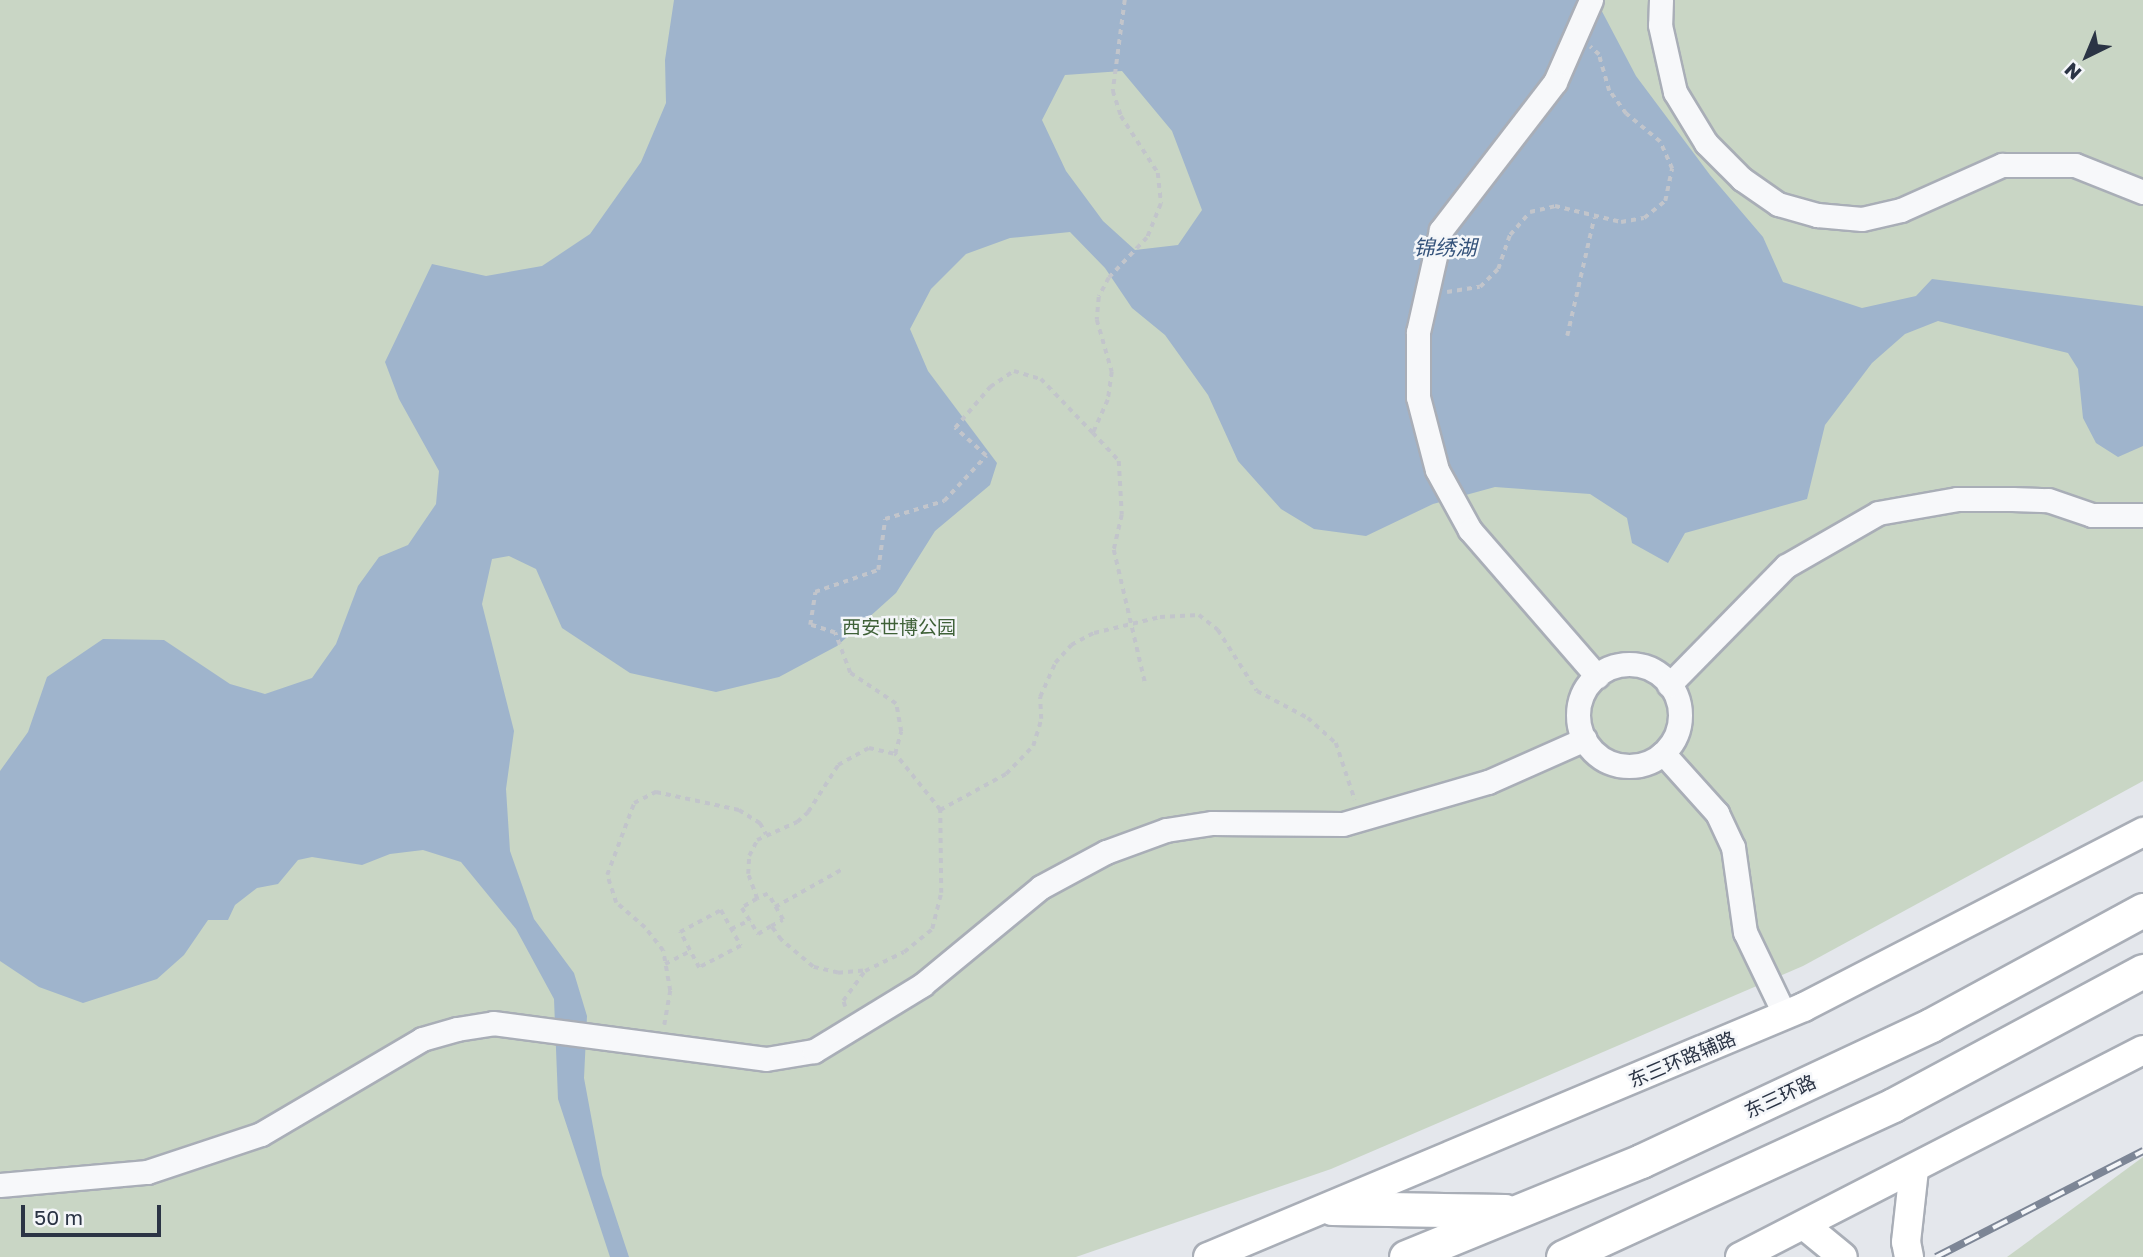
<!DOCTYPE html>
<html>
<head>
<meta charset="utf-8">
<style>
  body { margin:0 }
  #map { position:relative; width:2143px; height:1257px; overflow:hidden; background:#e4e7ec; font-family:"Golos Text","Noto Sans SC",sans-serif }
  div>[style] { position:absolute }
  .green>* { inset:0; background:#c9d6c5 }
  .water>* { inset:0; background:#9fb4cc }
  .path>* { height:3.5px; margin-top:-1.75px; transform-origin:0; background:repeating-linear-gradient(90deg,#c2c5cb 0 5px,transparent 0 10px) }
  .roads { filter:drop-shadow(2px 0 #a9aeb7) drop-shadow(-2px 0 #a9aeb7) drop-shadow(0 2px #a9aeb7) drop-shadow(0 -2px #a9aeb7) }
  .minor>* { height:23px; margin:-11.5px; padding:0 11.5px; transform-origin:11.5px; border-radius:11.5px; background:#f7f8fa }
  .minor>.ring { margin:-11.5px; padding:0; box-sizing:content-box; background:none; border:23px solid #f7f8fa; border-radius:50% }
  .major>* { height:28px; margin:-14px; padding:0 14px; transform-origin:14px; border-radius:14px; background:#fff }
  .highway>* { height:33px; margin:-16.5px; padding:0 16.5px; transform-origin:16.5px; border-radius:16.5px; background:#fff }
  .rail>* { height:8px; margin-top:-4px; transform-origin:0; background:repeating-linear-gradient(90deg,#f4f6f9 0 16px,#7d8696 0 32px); box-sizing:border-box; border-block:2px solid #7d8696 }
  span { translate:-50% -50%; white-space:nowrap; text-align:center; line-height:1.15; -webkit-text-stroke:5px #f4f6f9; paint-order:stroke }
  .park-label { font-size:19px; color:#3f6138 }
  .street-label { font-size:19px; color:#2b3445 }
  .water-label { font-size:21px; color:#34527a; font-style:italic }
  .north { position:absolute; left:2052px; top:21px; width:70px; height:70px; -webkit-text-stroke:5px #f4f6f9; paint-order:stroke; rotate:223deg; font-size:19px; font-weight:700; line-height:28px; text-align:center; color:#2b3445 }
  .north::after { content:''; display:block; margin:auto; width:24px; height:32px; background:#2b3445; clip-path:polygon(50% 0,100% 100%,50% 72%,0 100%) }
  .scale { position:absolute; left:21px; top:1205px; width:140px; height:32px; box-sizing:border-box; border:4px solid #2b3445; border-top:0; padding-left:9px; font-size:21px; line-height:24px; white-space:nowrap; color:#2b3445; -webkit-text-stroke:5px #f4f6f9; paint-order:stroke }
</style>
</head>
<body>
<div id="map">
  <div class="green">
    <div style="clip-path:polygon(0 0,2143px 0,2143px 781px,1803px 966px,1331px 1169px,1076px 1257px,0 1257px)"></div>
    <div style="clip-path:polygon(2143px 1157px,2143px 1257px,2007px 1257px)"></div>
  </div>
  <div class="water">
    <div style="clip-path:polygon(evenodd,674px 0,1596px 0,1636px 76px,1710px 175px,1763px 237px,1783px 282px,1862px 308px,1916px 296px,1932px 279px,2143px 306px,2143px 446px,2118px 457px,2096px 443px,2083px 418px,2078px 369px,2068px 353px,1938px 321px,1905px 334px,1872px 363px,1825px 425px,1807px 499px,1685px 533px,1668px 563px,1632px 543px,1627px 518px,1590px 494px,1495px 487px,1433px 504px,1366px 536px,1314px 529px,1281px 509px,1238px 461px,1208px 395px,1165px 335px,1132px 308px,1105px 268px,1070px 232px,1010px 238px,966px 254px,931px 289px,910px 329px,928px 371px,997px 463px,990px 485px,935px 531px,896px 593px,837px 646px,779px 677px,716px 692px,630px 673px,562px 628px,536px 569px,509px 556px,492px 559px,482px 604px,514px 731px,506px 789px,510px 851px,534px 919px,574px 973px,587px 1016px,584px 1078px,602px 1175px,629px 1257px,610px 1257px,558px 1099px,554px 999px,516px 929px,461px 862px,423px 850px,390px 854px,362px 865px,312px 857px,298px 860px,278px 884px,257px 888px,235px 905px,228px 920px,208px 920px,184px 955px,157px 979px,83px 1003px,39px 987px,0 961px,0 771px,28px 732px,47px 677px,103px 639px,164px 640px,230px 684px,265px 694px,312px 678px,336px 644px,358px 586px,379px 557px,408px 545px,436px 504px,439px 471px,399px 399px,385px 362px,432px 264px,486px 276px,542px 266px,590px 234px,641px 162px,666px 103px,665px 60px,674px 0,1122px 71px,1172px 131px,1202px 210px,1178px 245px,1135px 250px,1103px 221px,1066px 171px,1042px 120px,1065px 75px,1122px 71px)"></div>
  </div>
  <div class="path">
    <div style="left:1125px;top:0;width:92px;rotate:97.5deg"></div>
    <div style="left:1113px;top:91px;width:26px;rotate:72deg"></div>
    <div style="left:1121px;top:116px;width:68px;rotate:57deg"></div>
    <div style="left:1158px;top:173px;width:31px;rotate:84deg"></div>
    <div style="left:1161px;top:204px;width:37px;rotate:112deg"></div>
    <div style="left:1147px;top:238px;width:55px;rotate:133.5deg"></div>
    <div style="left:1109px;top:278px;width:21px;rotate:118deg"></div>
    <div style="left:1099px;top:297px;width:23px;rotate:95deg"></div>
    <div style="left:1097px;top:320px;width:54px;rotate:73.9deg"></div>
    <div style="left:1112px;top:372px;width:28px;rotate:98deg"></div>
    <div style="left:1108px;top:400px;width:36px;rotate:114deg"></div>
    <div style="left:1093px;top:433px;width:38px;rotate:47deg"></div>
    <div style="left:1119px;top:461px;width:54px;rotate:86.8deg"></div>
    <div style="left:1122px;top:515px;width:36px;rotate:103deg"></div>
    <div style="left:1114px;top:550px;width:136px;rotate:76.8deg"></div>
    <div style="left:1447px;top:292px;width:33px;rotate:-9deg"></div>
    <div style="left:1480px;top:287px;width:25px;rotate:-45deg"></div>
    <div style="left:1498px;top:269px;width:36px;rotate:-71deg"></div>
    <div style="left:1510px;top:235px;width:30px;rotate:-49deg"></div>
    <div style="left:1530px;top:212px;width:26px;rotate:-13deg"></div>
    <div style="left:1555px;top:206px;width:68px;rotate:13.6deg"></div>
    <div style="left:1621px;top:222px;width:23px;rotate:-10deg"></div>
    <div style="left:1644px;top:218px;width:27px;rotate:-39deg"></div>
    <div style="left:1665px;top:201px;width:33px;rotate:-78deg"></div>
    <div style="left:1672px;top:169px;width:30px;rotate:-114deg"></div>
    <div style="left:1660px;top:142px;width:44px;rotate:-140.5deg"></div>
    <div style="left:1626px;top:114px;width:29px;rotate:-126deg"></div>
    <div style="left:1609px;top:91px;width:37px;rotate:-106deg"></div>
    <div style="left:1599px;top:55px;width:12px;rotate:-138deg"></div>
    <div style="left:1567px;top:336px;width:121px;rotate:-77.1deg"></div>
    <div style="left:940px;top:810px;width:75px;rotate:-28.6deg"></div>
    <div style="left:1006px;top:774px;width:39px;rotate:-46deg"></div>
    <div style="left:1033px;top:746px;width:28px;rotate:-73deg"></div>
    <div style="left:1041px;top:719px;width:22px;rotate:-93deg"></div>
    <div style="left:1040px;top:697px;width:37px;rotate:-66deg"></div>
    <div style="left:1055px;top:663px;width:24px;rotate:-48deg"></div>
    <div style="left:1071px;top:645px;width:26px;rotate:-28deg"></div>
    <div style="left:1094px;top:633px;width:68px;rotate:-13.6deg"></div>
    <div style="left:1160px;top:617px;width:39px;rotate:-3deg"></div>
    <div style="left:1199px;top:615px;width:24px;rotate:38deg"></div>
    <div style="left:1218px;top:630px;width:72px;rotate:57.4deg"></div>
    <div style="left:1257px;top:691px;width:58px;rotate:27.9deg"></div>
    <div style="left:1308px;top:718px;width:38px;rotate:42deg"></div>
    <div style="left:1336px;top:743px;width:60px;rotate:71.6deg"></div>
    <div style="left:757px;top:899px;width:17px;rotate:149deg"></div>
    <div style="left:742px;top:908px;width:31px;rotate:58deg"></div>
    <div style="left:758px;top:934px;width:15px;rotate:-32deg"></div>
    <div style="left:775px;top:907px;width:76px;rotate:-29.3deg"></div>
    <div style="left:721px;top:910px;width:41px;rotate:60.9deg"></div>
    <div style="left:741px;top:946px;width:47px;rotate:152.4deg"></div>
    <div style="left:699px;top:968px;width:41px;rotate:-117.8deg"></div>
    <div style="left:680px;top:932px;width:47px;rotate:-28.2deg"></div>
    <div style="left:731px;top:929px;width:21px;rotate:-25deg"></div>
    <div style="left:665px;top:964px;width:28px;rotate:-27deg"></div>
    <div style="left:863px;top:971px;width:25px;rotate:175deg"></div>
    <div style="left:838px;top:973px;width:26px;rotate:-167deg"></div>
    <div style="left:813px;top:967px;width:42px;rotate:-139.8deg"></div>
    <div style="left:781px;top:940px;width:17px;rotate:-126deg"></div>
    <div style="left:771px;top:926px;width:13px;rotate:-27deg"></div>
    <div style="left:783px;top:920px;width:30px;rotate:-120deg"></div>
    <div style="left:768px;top:894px;width:12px;rotate:156deg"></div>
    <div style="left:757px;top:899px;width:27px;rotate:-110deg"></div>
    <div style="left:748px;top:874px;width:18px;rotate:-87deg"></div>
    <div style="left:749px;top:856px;width:18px;rotate:-63deg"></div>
    <div style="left:757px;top:840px;width:44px;rotate:-24.2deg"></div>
    <div style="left:797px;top:822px;width:15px;rotate:-42deg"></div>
    <div style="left:808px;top:812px;width:56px;rotate:-57.4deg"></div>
    <div style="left:838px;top:765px;width:35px;rotate:-29deg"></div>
    <div style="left:869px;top:748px;width:27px;rotate:13deg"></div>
    <div style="left:845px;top:1007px;width:6px;rotate:-108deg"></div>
    <div style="left:843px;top:1001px;width:37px;rotate:-54deg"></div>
    <div style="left:865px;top:971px;width:43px;rotate:-26deg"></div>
    <div style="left:904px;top:952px;width:36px;rotate:-39deg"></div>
    <div style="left:932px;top:929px;width:37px;rotate:-76deg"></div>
    <div style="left:941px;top:893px;width:83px;rotate:-90.7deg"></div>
    <div style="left:940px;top:810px;width:72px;rotate:-128.8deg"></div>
    <div style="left:895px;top:754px;width:23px;rotate:-75deg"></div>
    <div style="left:901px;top:732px;width:28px;rotate:-100deg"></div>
    <div style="left:896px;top:704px;width:55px;rotate:-146deg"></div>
    <div style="left:850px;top:673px;width:43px;rotate:-110.6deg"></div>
    <div style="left:835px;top:633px;width:26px;rotate:-162deg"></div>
    <div style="left:810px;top:625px;width:33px;rotate:-81deg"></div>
    <div style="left:815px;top:592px;width:67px;rotate:-19.2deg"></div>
    <div style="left:878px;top:570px;width:51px;rotate:-82.2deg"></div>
    <div style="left:885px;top:519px;width:62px;rotate:-17deg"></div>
    <div style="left:944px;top:501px;width:62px;rotate:-47deg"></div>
    <div style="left:986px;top:456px;width:42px;rotate:-137.9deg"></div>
    <div style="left:955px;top:428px;width:54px;rotate:-49.5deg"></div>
    <div style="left:990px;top:387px;width:29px;rotate:-34deg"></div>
    <div style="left:1014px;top:371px;width:28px;rotate:17deg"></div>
    <div style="left:1041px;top:379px;width:75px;rotate:46.1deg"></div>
    <div style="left:664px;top:1025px;width:35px;rotate:-80deg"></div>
    <div style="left:670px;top:991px;width:41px;rotate:-99.9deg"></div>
    <div style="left:663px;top:951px;width:29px;rotate:-128deg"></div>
    <div style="left:645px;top:928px;width:38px;rotate:-139deg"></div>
    <div style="left:616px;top:903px;width:29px;rotate:-108deg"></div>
    <div style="left:607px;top:875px;width:77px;rotate:-69.4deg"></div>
    <div style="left:634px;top:803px;width:25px;rotate:-27deg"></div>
    <div style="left:656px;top:792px;width:85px;rotate:12.2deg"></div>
    <div style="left:739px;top:810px;width:25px;rotate:32deg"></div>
    <div style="left:760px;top:823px;width:13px;rotate:61deg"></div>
  </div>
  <div class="roads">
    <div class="minor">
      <div style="left:1591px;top:0;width:90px;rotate:113.7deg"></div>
      <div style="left:1555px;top:82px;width:187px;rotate:127.6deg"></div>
      <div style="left:1441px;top:230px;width:105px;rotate:102.7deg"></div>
      <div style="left:1418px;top:332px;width:65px;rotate:90deg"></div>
      <div style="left:1418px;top:397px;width:75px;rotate:75.4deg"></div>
      <div style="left:1437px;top:470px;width:68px;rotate:61.2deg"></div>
      <div style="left:1470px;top:530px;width:194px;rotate:49deg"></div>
      <div style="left:1661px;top:0;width:25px;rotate:92deg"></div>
      <div style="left:1660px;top:25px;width:69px;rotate:77.4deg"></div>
      <div style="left:1675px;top:92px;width:60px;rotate:58.7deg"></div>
      <div style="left:1706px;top:143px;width:51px;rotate:45deg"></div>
      <div style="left:1742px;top:179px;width:44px;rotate:34.8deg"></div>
      <div style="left:1778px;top:204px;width:41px;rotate:15.8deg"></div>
      <div style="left:1817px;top:215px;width:45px;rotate:5.1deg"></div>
      <div style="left:1862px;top:219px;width:40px;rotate:-13deg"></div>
      <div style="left:1901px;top:210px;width:111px;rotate:-24deg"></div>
      <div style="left:2002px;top:165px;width:73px"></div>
      <div style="left:2075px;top:165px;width:73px;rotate:21.7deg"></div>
      <div class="ring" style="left:1578px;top:664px;width:79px;height:79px"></div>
      <div style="left:1669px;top:685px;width:167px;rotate:-45.5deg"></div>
      <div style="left:1786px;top:566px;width:106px;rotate:-29.9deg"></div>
      <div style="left:1878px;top:513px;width:80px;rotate:-10deg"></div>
      <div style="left:1957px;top:499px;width:55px"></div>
      <div style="left:2012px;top:499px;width:36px;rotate:2deg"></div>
      <div style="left:2048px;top:500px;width:46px;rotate:18.8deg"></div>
      <div style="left:2092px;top:515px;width:51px"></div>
      <div style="left:1663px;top:753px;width:81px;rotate:48deg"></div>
      <div style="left:1717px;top:813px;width:38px;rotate:65deg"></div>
      <div style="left:1733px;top:847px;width:86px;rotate:82deg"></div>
      <div style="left:1745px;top:932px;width:92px;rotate:64.3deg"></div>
      <div style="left:0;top:1185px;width:148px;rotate:-5.1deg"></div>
      <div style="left:147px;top:1172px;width:120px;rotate:-18.4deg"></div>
      <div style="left:261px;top:1134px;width:187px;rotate:-30.5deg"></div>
      <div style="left:422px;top:1039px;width:36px;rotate:-16deg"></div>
      <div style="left:457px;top:1029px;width:36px;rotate:-9deg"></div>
      <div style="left:493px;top:1023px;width:275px;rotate:7.5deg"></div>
      <div style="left:766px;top:1059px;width:49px;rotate:-9.5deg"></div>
      <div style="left:814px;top:1051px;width:127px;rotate:-31.4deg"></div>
      <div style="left:922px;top:985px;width:154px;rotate:-39.5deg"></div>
      <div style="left:1041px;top:887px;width:74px;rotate:-28.3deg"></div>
      <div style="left:1106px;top:852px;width:64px;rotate:-20.1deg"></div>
      <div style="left:1166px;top:830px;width:47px;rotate:-8.7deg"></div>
      <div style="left:1212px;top:823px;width:131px;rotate:0.4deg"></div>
      <div style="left:1343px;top:824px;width:151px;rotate:-16.2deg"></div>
      <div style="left:1488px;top:782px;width:106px;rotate:-23.9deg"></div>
    </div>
    <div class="major">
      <div style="left:1804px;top:1225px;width:50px;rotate:39.4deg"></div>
      <div style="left:1208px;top:1257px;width:646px;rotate:-22.76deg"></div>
      <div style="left:1804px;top:1007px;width:382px;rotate:-27.3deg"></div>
      <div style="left:1740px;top:1257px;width:453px;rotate:-27.2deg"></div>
      <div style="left:1909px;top:1257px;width:15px;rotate:-101deg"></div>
      <div style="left:1906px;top:1242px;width:73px;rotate:-83.7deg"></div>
    </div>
    <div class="highway">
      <div style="left:1332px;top:1208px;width:173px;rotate:1deg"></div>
      <div style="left:1406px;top:1257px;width:254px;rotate:-22.2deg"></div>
      <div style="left:1641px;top:1161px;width:320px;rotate:-25.1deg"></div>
      <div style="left:1931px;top:1025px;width:241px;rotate:-28.5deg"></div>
      <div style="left:1563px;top:1257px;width:363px;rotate:-24.7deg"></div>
      <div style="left:1893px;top:1105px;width:284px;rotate:-28.2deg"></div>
    </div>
  </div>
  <div class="rail">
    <div style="left:1936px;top:1257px;width:233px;rotate:-27.1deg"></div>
  </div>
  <div class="park-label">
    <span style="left:899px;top:627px">西安世博公园</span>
  </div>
  <div class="street-label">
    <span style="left:1682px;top:1059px;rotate:-23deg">东三环路辅路</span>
    <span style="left:1780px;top:1096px;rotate:-25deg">东三环路</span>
  </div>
  <div class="water-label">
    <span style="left:1445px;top:247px">锦绣湖</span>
  </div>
  <div class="north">N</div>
  <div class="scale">50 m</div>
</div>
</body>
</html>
